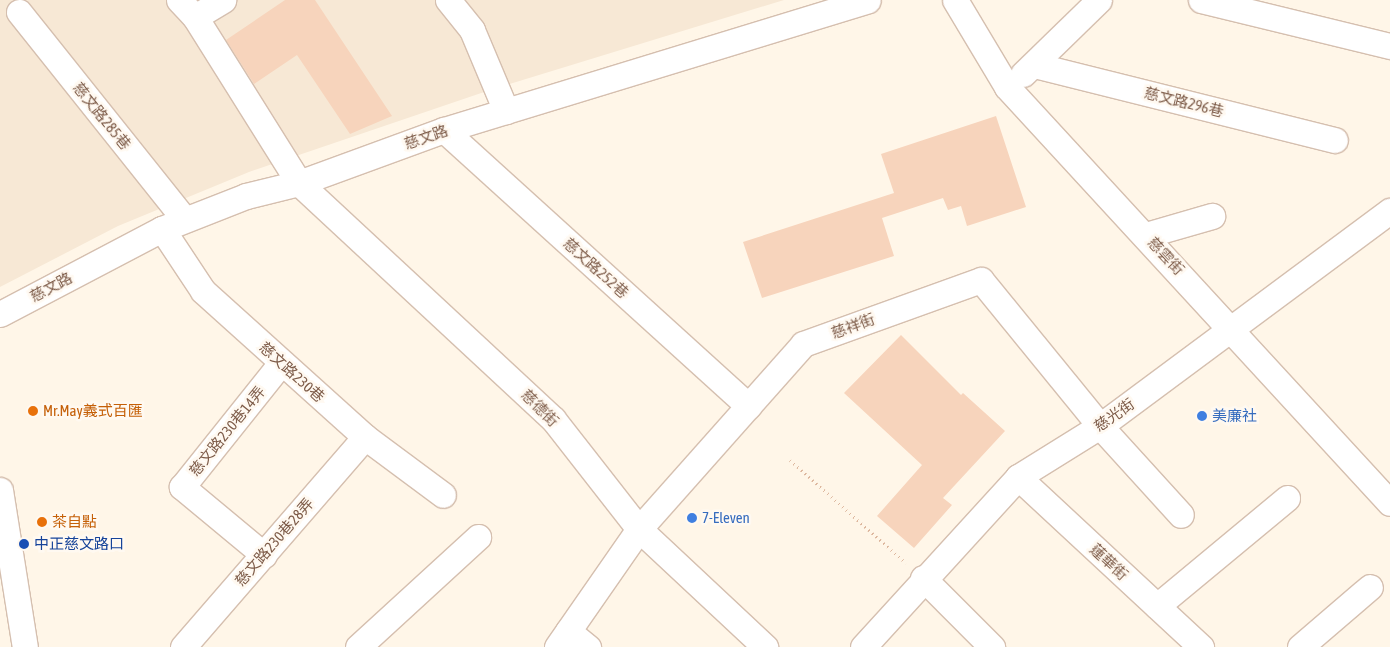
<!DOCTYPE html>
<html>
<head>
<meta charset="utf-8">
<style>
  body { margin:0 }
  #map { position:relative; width:1390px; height:647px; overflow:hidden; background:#fff6e8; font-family:"Asap Condensed","Noto Sans TC",sans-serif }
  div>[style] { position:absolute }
  .residential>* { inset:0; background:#f7e8d5 }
  .building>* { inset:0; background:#f7d4bc }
  .path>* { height:3px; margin-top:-1.5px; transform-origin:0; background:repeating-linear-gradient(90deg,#ddb79e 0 1px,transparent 0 5px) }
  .roads { filter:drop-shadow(1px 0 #d5bfaf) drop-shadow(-1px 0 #d5bfaf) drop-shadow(0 1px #d5bfaf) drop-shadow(0 -1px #d5bfaf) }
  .minor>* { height:25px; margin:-12.5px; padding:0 12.5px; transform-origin:12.5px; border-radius:12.5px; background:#fff }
  .dots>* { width:14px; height:14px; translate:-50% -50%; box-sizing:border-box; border:2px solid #fff9f1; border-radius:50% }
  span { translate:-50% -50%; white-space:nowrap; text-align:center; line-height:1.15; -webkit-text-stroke:5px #fff9f1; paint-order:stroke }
  .street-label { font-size:15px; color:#7d5b48 }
  .food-label { font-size:15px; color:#c56008 }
  .left { translate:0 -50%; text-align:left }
  .shop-label { font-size:15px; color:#366cbe }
  .transit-label { font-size:15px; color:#164399 }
</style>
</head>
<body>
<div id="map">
  <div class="residential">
    <div style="clip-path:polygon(0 0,784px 0,493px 89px,249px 172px,118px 226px,0 287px)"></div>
  </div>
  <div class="building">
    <div style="clip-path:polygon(285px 0,315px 0,392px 116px,350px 134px,297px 55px,254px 84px,226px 40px)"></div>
    <div style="clip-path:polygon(996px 116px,1026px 207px,967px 226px,961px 206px,948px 210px,943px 198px,882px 218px,894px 256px,762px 298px,743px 242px,894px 193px,881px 154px)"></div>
    <div style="clip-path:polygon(901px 335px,961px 395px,963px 393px,1005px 431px,943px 498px,952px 505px,914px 548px,877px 516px,922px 465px,844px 393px)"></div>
  </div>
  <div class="path">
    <div style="left:790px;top:460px;width:155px;rotate:41.6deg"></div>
  </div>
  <div class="roads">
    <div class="minor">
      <div style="left:179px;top:0;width:23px;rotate:47deg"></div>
      <div style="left:195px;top:17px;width:196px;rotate:57.9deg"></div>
      <div style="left:299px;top:183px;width:347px;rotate:42.9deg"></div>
      <div style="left:553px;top:419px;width:140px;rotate:52deg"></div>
      <div style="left:639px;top:529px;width:173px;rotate:43.1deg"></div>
      <div style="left:448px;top:0;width:38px;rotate:51deg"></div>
      <div style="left:472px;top:30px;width:88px;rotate:67.2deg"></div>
      <div style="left:955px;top:0;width:101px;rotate:59.1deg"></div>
      <div style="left:1007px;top:87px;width:565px;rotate:47.37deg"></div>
      <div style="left:1201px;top:0;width:195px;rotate:13.7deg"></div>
      <div style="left:19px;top:12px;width:265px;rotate:51.4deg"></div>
      <div style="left:195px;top:17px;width:33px;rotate:-31deg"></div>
      <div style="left:1034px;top:65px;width:310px;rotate:14deg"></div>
      <div style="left:1023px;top:74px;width:106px;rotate:-44.2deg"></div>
      <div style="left:444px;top:130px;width:411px;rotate:42.2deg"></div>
      <div style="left:162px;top:229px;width:74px;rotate:56.5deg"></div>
      <div style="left:203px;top:291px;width:218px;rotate:42deg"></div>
      <div style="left:365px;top:437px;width:97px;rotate:36.6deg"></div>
      <div style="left:1146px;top:235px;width:69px;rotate:-16.1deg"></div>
      <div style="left:0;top:314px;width:183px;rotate:-27.7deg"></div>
      <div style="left:162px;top:229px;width:90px;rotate:-21.4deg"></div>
      <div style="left:246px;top:196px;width:55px;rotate:-13.8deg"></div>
      <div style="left:299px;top:183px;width:154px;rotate:-20.1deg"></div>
      <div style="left:444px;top:130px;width:443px;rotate:-17deg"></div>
      <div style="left:1018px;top:477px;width:250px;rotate:42.9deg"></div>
      <div style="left:0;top:490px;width:159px;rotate:81deg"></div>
      <div style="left:264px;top:555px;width:107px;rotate:-140.3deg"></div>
      <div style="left:182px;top:487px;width:159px;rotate:-51.4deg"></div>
      <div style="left:923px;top:578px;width:98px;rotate:45deg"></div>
      <div style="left:1157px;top:606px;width:169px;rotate:-39.7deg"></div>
      <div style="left:568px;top:631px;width:26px;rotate:39deg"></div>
      <div style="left:183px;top:647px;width:278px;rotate:-49.1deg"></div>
      <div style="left:358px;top:647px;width:163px;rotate:-42.5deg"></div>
      <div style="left:557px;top:647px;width:144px;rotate:-55.2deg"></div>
      <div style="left:639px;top:529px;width:247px;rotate:-48.4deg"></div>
      <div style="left:803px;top:344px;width:189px;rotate:-19.8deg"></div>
      <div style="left:981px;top:280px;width:188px;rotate:50.8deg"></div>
      <div style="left:1100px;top:426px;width:120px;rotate:47.7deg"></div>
      <div style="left:863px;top:647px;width:230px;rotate:-47.6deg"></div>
      <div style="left:1018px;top:477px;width:97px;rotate:-31.9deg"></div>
      <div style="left:1100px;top:426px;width:361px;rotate:-36.6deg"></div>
      <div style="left:1300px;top:647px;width:92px;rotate:-40.6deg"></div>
    </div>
  </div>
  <div class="dots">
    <div style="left:33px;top:411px;background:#e8710a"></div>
    <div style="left:1202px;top:416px;background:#3f7fe0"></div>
    <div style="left:692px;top:518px;background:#3f7fe0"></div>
    <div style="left:42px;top:522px;background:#e8710a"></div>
    <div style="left:24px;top:544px;background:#1a4fb4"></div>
  </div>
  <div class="street-label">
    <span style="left:1184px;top:102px;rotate:14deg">慈文路296巷</span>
    <span style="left:102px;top:116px;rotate:51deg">慈文路285巷</span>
    <span style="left:426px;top:137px;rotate:-19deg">慈文路</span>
    <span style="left:1166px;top:256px;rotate:47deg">慈雲街</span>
    <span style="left:596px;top:268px;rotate:42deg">慈文路252巷</span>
    <span style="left:51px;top:287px;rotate:-28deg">慈文路</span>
    <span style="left:853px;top:326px;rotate:-20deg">慈祥街</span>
    <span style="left:292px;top:372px;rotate:42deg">慈文路230巷</span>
    <span style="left:540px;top:408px;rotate:45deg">慈德街</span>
    <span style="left:1114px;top:415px;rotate:-35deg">慈光街</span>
    <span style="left:227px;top:431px;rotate:-51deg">慈文路230巷14弄</span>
    <span style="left:274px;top:542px;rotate:-49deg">慈文路230巷28弄</span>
    <span style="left:1109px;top:562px;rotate:43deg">蓮華街</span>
  </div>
  <div class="food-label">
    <span class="left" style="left:43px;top:411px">Mr.May義式百匯</span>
    <span class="left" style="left:52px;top:522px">茶自點</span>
  </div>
  <div class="shop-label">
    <span class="left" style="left:1212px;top:416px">美廉社</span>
    <span class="left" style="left:702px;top:518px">7-Eleven</span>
  </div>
  <div class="transit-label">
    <span class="left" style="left:34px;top:544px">中正慈文路口</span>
  </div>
</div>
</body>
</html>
